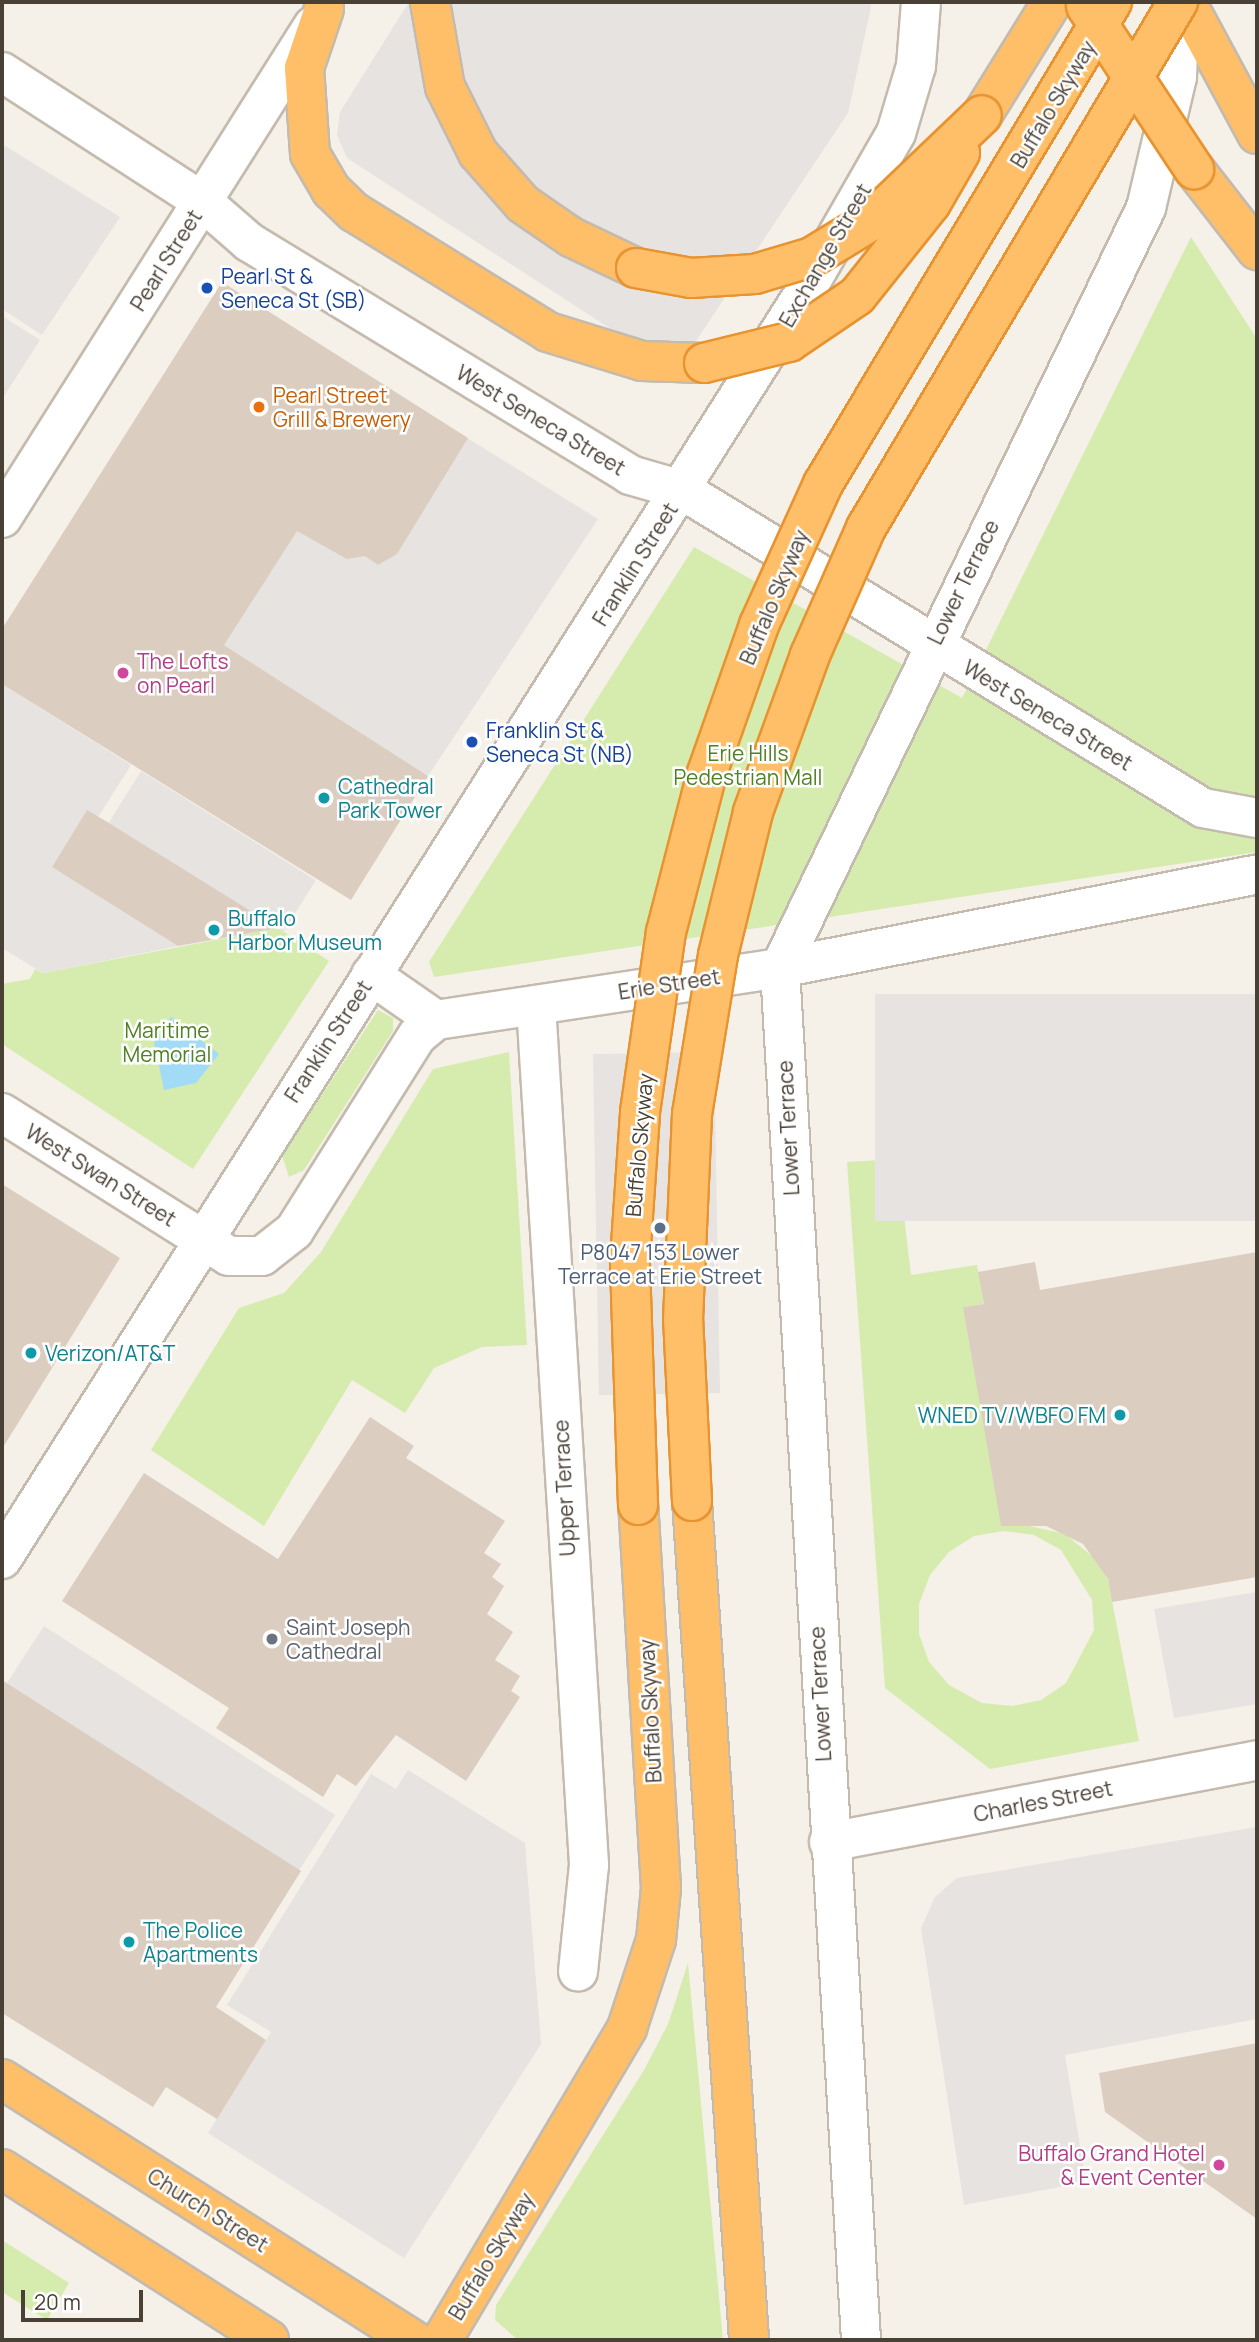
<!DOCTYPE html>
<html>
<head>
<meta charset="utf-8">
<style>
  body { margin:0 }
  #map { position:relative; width:1259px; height:2342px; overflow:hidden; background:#f5f0e8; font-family:Manrope,sans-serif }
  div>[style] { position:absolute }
  .green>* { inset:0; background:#d6ecae }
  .parking>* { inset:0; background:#e6e3e0; transform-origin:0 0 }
  .water>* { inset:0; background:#a1dbf6 }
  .building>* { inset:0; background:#dbcec0 }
  .roads { filter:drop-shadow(2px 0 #c4baad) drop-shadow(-2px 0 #c4baad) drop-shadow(0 2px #c4baad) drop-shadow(0 -2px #c4baad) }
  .minor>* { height:38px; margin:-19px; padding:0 19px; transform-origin:19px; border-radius:19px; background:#fff }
  .highway>* { height:38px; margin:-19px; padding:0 19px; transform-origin:19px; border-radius:19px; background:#ffbf69 }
  .bridges { filter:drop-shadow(2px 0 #e8932f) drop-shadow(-2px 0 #e8932f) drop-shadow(0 2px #e8932f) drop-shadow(0 -2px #e8932f) }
  .highway-bridge>* { height:38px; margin:-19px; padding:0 19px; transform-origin:19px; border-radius:19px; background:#ffbf69 }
  .dots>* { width:19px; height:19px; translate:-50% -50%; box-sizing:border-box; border:4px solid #fff; border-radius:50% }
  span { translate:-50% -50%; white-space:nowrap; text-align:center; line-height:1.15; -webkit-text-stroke:5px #fff; paint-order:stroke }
  .street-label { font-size:21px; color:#494036 }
  .transit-label { font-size:21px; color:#164399 }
  .left { translate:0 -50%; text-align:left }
  .food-label { font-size:21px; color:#c56008 }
  .hotel-label { font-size:21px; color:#b23c85 }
  .right { translate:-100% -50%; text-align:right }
  .park-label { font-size:21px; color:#508024 }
  .culture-label { font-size:21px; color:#0d838f }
  .service-label { font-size:21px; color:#4e5e75 }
  .worship-label { font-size:21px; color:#5b616d }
  .frame { position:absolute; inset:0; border:4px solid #494036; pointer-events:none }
  .scale { position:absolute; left:21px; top:2290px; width:122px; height:32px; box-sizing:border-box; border:4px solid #494036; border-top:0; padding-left:9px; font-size:21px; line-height:24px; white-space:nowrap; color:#494036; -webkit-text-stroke:5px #fff; paint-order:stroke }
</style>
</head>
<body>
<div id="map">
  <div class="green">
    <div style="clip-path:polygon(1191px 237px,1257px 339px,1257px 852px,434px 977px,429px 962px,694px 547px,962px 698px)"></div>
    <div style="clip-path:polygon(278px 928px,329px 961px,193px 1169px,2px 1044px,2px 984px,30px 979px,35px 969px,43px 973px)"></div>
    <div style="clip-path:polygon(378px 1010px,393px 1018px,393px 1031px,304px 1170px,289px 1177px,282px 1156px)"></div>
    <div style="clip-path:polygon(509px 1052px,527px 1345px,482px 1347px,434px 1368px,405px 1413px,352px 1380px,264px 1526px,151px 1450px,239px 1308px,284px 1293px,321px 1252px,433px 1069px)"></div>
    <div style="clip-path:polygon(evenodd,881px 1160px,902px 1199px,911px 1275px,977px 1265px,984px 1304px,964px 1307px,1016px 1523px,1065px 1534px,1098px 1561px,1108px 1580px,1139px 1741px,990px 1769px,885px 1688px,847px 1162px,881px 1160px,1004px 1531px,1034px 1535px,1061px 1550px,1092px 1600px,1094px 1630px,1066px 1683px,1041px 1700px,1012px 1706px,982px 1703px,949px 1685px,929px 1662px,919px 1634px,919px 1604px,930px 1575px,949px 1552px,974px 1536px,1004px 1531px)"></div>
    <div style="clip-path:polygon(688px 1963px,723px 2340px,518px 2340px,495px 2320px,496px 2305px,644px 2070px,668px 2024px)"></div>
    <div style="clip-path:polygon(2px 2240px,69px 2283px,47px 2320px,2px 2292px)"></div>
  </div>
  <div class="parking">
    <div style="clip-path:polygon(409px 2px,870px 2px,871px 7px,848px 113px,676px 371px,347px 158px,337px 135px,340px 112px)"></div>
    <div style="clip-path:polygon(2px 144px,120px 217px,42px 335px,2px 309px)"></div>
    <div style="clip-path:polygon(2px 316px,40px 340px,2px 399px)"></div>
    <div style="clip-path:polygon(388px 389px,598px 519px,428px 776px,60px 539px)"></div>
    <div style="clip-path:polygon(2px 684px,131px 765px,98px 817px,87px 811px,52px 867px,178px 946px,43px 973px,2px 948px)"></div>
    <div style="left:141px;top:771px;width:206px;height:61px;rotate:32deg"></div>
    <div style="left:1257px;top:994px;width:227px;height:382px;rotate:90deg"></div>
    <div style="left:714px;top:1052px;width:341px;height:121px;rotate:89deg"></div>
    <div style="clip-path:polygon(1257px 1592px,1257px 1704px,1174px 1718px,1154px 1609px)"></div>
    <div style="left:44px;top:1626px;width:347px;height:68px;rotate:33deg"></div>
    <div style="clip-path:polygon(408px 1770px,525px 1843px,541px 2044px,404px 2258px,208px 2133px,271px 2032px,227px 2005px,371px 1774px,396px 1789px)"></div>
    <div style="clip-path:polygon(1257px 1827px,1257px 2019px,1065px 2055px,1086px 2182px,964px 2205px,921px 1928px,935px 1897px,957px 1878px)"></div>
  </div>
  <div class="water">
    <div style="clip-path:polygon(171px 1017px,219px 1054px,196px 1083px,164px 1090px,154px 1042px)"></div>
  </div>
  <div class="building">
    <div style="clip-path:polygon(222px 282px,468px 438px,397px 554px,378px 565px,365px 556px,347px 559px,297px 531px,224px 645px,428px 776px,351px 900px,2px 684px,2px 629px)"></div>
    <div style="clip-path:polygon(87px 810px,109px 823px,278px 928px,178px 946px,52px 867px)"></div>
    <div style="clip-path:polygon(2px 1184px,120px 1258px,2px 1449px)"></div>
    <div style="clip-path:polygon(1257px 1252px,1257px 1577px,1112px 1602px,1108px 1579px,1083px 1544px,1046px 1526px,1001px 1526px,963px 1307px,984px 1304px,978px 1272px,1035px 1262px,1040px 1290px)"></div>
    <div style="clip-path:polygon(370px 1417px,414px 1446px,406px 1458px,505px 1521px,484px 1553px,501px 1564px,492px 1577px,504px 1586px,487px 1614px,513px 1632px,495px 1660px,520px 1676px,511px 1691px,520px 1697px,466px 1781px,396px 1735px,356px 1786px,337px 1774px,323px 1797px,216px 1728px,229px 1708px,62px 1601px,144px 1473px,278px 1559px)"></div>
    <div style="clip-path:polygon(2px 1680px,301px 1871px,216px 2007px,266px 2040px,217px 2119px,166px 2087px,153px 2107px,2px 2013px)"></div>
    <div style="clip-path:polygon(1257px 2043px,1257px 2219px,1105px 2112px,1099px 2073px)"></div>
  </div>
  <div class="roads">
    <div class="minor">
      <div style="left:2px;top:72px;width:239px;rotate:32.9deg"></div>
      <div style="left:203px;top:202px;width:61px;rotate:41deg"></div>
      <div style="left:249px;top:242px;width:447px;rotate:31.4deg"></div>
      <div style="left:630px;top:475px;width:54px;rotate:16.1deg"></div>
      <div style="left:682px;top:490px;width:610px;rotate:31.4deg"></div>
      <div style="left:1203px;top:808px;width:55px;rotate:10.5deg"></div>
      <div style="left:2px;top:518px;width:582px;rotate:-57.7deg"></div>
      <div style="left:371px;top:975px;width:79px;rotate:34.7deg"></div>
      <div style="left:536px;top:1005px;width:862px;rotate:86.47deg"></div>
      <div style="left:589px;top:1865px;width:107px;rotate:95.9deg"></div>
      <div style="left:2px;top:1113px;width:268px;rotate:32.2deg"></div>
      <div style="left:229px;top:1256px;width:33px"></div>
      <div style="left:262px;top:1256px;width:41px;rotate:-38deg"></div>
      <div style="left:294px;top:1231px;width:231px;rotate:-57.8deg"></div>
      <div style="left:417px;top:1036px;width:25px;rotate:-40deg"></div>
      <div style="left:436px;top:1020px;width:348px;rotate:-8.6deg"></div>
      <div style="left:780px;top:968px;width:486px;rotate:-11.1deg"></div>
      <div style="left:2px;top:1559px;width:1502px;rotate:-57.64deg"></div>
      <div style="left:806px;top:290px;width:181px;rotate:-60.2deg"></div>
      <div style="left:896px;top:133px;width:70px;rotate:-73.4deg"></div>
      <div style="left:916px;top:66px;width:64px;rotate:-85.5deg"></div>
      <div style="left:829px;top:1842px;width:436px;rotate:-10.8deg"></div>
      <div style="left:861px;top:2340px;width:1374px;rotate:-93.38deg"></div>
      <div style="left:780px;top:968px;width:844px;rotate:-64.29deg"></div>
      <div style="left:1146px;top:208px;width:135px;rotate:-76.7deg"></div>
      <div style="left:1177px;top:77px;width:75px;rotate:-87.7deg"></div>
    </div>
    <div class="highway">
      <div style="left:430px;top:2px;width:86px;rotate:80deg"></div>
      <div style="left:445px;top:87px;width:74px;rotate:63.4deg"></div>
      <div style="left:478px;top:153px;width:68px;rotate:48.6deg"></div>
      <div style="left:523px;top:204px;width:58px;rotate:34.5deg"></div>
      <div style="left:571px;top:237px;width:72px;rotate:25.5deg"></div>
      <div style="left:1186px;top:2px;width:150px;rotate:61.7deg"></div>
      <div style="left:324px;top:9px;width:62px;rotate:108.7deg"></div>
      <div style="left:304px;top:68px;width:86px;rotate:86deg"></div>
      <div style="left:310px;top:154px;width:42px;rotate:59.7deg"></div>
      <div style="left:331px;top:190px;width:32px;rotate:44deg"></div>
      <div style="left:354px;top:212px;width:228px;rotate:31.7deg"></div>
      <div style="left:548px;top:332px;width:98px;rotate:17.1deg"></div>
      <div style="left:642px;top:361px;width:62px;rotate:1.8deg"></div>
      <div style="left:982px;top:115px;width:133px;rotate:-58.2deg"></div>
      <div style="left:1194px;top:169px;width:103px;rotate:52.1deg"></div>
      <div style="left:692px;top:1501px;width:841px;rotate:86.11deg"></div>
      <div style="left:2px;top:2079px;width:488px;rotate:32.4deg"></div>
      <div style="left:2px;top:2169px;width:317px;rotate:32.6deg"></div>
      <div style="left:442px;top:2340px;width:363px;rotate:-59.3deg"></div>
      <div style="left:627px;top:2028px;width:93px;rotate:-71.8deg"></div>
      <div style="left:656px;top:1940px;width:52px;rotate:-84.5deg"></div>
      <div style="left:661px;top:1888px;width:384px;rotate:-93.4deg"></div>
    </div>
  </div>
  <div class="bridges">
    <div class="highway-bridge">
      <div style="left:1086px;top:6px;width:196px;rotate:56.5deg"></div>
      <div style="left:636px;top:268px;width:56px;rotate:10.3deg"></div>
      <div style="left:691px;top:278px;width:64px;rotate:-3.6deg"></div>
      <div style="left:755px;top:274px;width:59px;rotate:-16.6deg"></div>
      <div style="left:812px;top:257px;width:69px;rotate:-31.4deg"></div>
      <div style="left:871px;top:221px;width:153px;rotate:-43.7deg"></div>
      <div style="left:704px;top:363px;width:88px;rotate:-13.9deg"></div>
      <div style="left:789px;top:342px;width:82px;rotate:-34.1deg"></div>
      <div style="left:857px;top:296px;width:119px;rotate:-51.5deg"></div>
      <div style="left:931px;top:203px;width:58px;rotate:-59.9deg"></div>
      <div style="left:692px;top:1501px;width:181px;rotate:-92.8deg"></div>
      <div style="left:683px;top:1320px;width:206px;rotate:-87.5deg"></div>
      <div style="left:692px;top:1114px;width:161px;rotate:-80.7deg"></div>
      <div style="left:718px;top:955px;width:147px;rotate:-76.2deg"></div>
      <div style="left:753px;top:812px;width:167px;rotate:-70deg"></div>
      <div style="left:810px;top:655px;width:139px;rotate:-66.2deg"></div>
      <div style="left:866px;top:528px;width:612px;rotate:-59.33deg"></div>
      <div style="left:638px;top:1505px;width:245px;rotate:-91.9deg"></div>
      <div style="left:630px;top:1260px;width:148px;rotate:-86.1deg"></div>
      <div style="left:640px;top:1112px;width:182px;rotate:-81.8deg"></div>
      <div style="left:666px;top:932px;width:164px;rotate:-75.5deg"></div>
      <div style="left:707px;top:773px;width:157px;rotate:-70.6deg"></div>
      <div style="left:759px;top:625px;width:155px;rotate:-65.6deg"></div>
      <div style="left:823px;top:484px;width:562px;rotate:-59.05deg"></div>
    </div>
  </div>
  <div class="dots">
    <div style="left:207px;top:288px;background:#1a4fb4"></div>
    <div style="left:259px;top:407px;background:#e8710a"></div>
    <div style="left:123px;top:673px;background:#d1479c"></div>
    <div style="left:472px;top:742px;background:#1a4fb4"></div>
    <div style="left:324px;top:798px;background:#0f9aa8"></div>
    <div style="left:214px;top:930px;background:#0f9aa8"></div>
    <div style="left:660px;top:1228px;background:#5c6f8a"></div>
    <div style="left:31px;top:1353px;background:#0f9aa8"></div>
    <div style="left:1120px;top:1415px;background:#0f9aa8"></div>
    <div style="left:272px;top:1639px;background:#6b7280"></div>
    <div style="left:129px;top:1942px;background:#0f9aa8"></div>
    <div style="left:1219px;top:2165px;background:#d1479c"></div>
  </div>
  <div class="street-label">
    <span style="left:1053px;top:104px;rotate:-59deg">Buffalo Skyway</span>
    <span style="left:825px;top:255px;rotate:-60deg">Exchange Street</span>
    <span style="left:166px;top:260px;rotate:-58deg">Pearl Street</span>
    <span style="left:541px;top:420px;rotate:31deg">West Seneca Street</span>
    <span style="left:635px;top:564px;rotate:-58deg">Franklin Street</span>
    <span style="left:963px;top:582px;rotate:-64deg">Lower Terrace</span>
    <span style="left:774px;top:597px;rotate:-67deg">Buffalo Skyway</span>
    <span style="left:1048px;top:715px;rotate:31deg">West Seneca Street</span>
    <span style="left:669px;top:984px;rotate:-9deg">Erie Street</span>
    <span style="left:328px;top:1041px;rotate:-57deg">Franklin Street</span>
    <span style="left:788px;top:1128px;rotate:-93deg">Lower Terrace</span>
    <span style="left:639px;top:1145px;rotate:-85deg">Buffalo Skyway</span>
    <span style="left:101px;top:1175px;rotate:32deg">West Swan Street</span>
    <span style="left:564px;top:1488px;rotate:-93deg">Upper Terrace</span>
    <span style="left:820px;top:1694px;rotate:-93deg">Lower Terrace</span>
    <span style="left:650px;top:1711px;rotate:-93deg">Buffalo Skyway</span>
    <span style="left:1043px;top:1801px;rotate:-11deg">Charles Street</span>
    <span style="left:208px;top:2210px;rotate:32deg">Church Street</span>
    <span style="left:491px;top:2256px;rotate:-59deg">Buffalo Skyway</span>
  </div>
  <div class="transit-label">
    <span class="left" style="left:221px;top:288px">Pearl St &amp;<br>Seneca St (SB)</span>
    <span class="left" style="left:486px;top:742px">Franklin St &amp;<br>Seneca St (NB)</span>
  </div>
  <div class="food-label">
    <span class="left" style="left:273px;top:407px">Pearl Street<br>Grill &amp; Brewery</span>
  </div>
  <div class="hotel-label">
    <span class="left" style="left:137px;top:673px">The Lofts<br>on Pearl</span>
    <span class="right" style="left:1205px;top:2165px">Buffalo Grand Hotel<br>&amp; Event Center</span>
  </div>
  <div class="park-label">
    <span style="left:748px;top:765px">Erie Hills<br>Pedestrian Mall</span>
    <span style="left:167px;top:1042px">Maritime<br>Memorial</span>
  </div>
  <div class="culture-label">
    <span class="left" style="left:338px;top:798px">Cathedral<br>Park Tower</span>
    <span class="left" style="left:228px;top:930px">Buffalo<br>Harbor Museum</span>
    <span class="left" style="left:45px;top:1353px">Verizon/AT&amp;T</span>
    <span class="right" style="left:1106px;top:1415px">WNED TV/WBFO FM</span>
    <span class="left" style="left:143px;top:1942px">The Police<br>Apartments</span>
  </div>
  <div class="service-label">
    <span style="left:660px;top:1264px">P8047 153 Lower<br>Terrace at Erie Street</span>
  </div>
  <div class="worship-label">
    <span class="left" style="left:286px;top:1639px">Saint Joseph<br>Cathedral</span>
  </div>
  <div class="frame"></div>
  <div class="scale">20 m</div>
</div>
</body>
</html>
